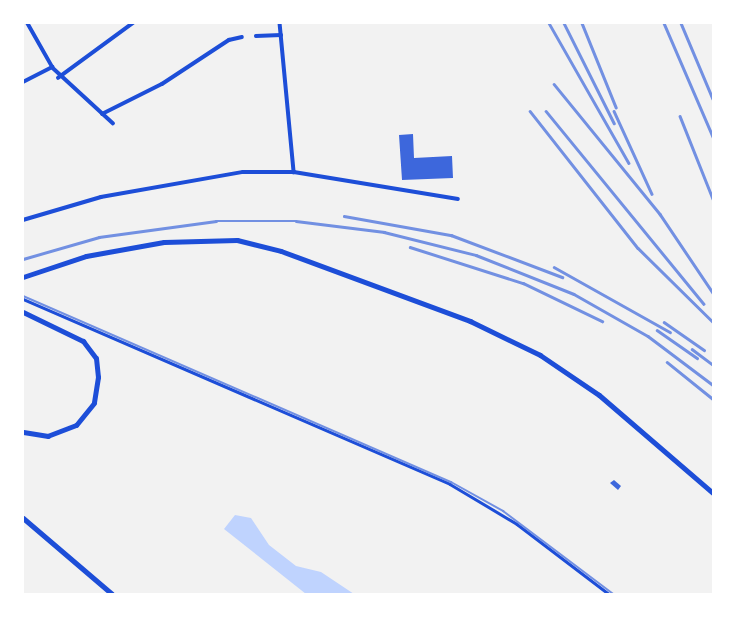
<!DOCTYPE html>
<html>
<head>
<meta charset="utf-8">
<style>
  body { margin:0 }
  #map { position:relative; width:736px; height:617px; overflow:hidden; background:#f2f2f2; font-family:Bitter,serif }
  div>[style] { position:absolute }
  .water>* { inset:0; background:#bfd3fe }
  .building>* { inset:0; background:#3d67dc }
  .pedestrian>* { height:2.5px; margin:-1.25px; padding:0 1.25px; transform-origin:1.25px; border-radius:1.25px; background:#1d4ed8 }
  .minor>* { height:3.5px; margin:-1.75px; padding:0 1.75px; transform-origin:1.75px; border-radius:1.75px; background:#1d4ed8 }
  .tertiary>* { height:5px; margin:-2.5px; padding:0 2.5px; transform-origin:2.5px; border-radius:2.5px; background:#1d4ed8 }
  .secondary>* { height:5px; margin:-2.5px; padding:0 2.5px; transform-origin:2.5px; border-radius:2.5px; background:#1d4ed8 }
  .tram>* { height:2px; margin:-1px; padding:0 1px; transform-origin:1px; border-radius:1px; background:#7290e2 }
  .rail>* { height:2.5px; margin:-1.25px; padding:0 1.25px; transform-origin:1.25px; border-radius:1.25px; background:#7290e2 }
  span { translate:-50% -50%; white-space:nowrap; text-align:center; line-height:1.15; -webkit-text-stroke:5px #fff; paint-order:stroke }
  .frame { position:absolute; inset:0; border:24px solid #fff; pointer-events:none }
</style>
</head>
<body>
<div id="map">
  <div class="water">
    <div style="clip-path:polygon(235px 515px,251px 518px,269px 545px,296px 566px,321px 572px,354px 594px,306px 594px,224px 529px)"></div>
  </div>
  <div class="building">
    <div style="clip-path:polygon(413px 134px,414px 158px,452px 156px,453px 178px,402px 180px,399px 135px)"></div>
    <div style="clip-path:polygon(614px 480px,621px 486px,618px 490px,610px 483px)"></div>
  </div>
  <div class="pedestrian">
    <div style="left:23px;top:299px;width:465px;rotate:23.4deg"></div>
    <div style="left:450px;top:484px;width:78px;rotate:30.8deg"></div>
    <div style="left:517px;top:524px;width:116px;rotate:37.3deg"></div>
  </div>
  <div class="minor">
    <div style="left:280px;top:23px;width:150px;rotate:84.6deg"></div>
    <div style="left:256px;top:36px;width:25px;rotate:-2deg"></div>
    <div style="left:52px;top:67px;width:83px;rotate:42.6deg"></div>
    <div style="left:58px;top:78px;width:93px;rotate:-36.3deg"></div>
    <div style="left:23px;top:82px;width:33px;rotate:-27deg"></div>
    <div style="left:52px;top:67px;width:51px;rotate:-119.6deg"></div>
    <div style="left:102px;top:114px;width:67px;rotate:-26.6deg"></div>
    <div style="left:162px;top:84px;width:80px;rotate:-33.3deg"></div>
    <div style="left:229px;top:40px;width:13px;rotate:-13deg"></div>
    <div style="left:23px;top:220px;width:81px;rotate:-16.4deg"></div>
    <div style="left:101px;top:197px;width:144px;rotate:-10deg"></div>
    <div style="left:243px;top:172px;width:51px"></div>
    <div style="left:294px;top:172px;width:166px;rotate:9.3deg"></div>
  </div>
  <div class="tertiary">
    <div style="left:23px;top:277px;width:66px;rotate:-18.4deg"></div>
    <div style="left:86px;top:256px;width:79px;rotate:-10.2deg"></div>
    <div style="left:164px;top:242px;width:73px;rotate:-1.6deg"></div>
    <div style="left:237px;top:240px;width:45px;rotate:14deg"></div>
    <div style="left:281px;top:251px;width:202px;rotate:20.3deg"></div>
    <div style="left:470px;top:321px;width:78px;rotate:25.9deg"></div>
    <div style="left:540px;top:355px;width:71px;rotate:34.1deg"></div>
    <div style="left:599px;top:395px;width:150px;rotate:40.7deg"></div>
    <div style="left:23px;top:518px;width:117px;rotate:40.5deg"></div>
  </div>
  <div class="secondary">
    <div style="left:23px;top:312px;width:67px;rotate:25.8deg"></div>
    <div style="left:83px;top:341px;width:21px;rotate:53deg"></div>
    <div style="left:96px;top:358px;width:19px;rotate:84deg"></div>
    <div style="left:98px;top:377px;width:26px;rotate:99deg"></div>
    <div style="left:94px;top:403px;width:28px;rotate:129deg"></div>
    <div style="left:76px;top:425px;width:30px;rotate:159deg"></div>
    <div style="left:48px;top:436px;width:25px;rotate:-171deg"></div>
  </div>
  <div class="tram">
    <div style="left:23px;top:296px;width:467px;rotate:23.5deg"></div>
    <div style="left:451px;top:482px;width:60px;rotate:29.1deg"></div>
    <div style="left:503px;top:511px;width:138px;rotate:37deg"></div>
  </div>
  <div class="rail">
    <div style="left:549px;top:23px;width:161px;rotate:60.3deg"></div>
    <div style="left:564px;top:23px;width:112px;rotate:63.4deg"></div>
    <div style="left:582px;top:23px;width:91px;rotate:68deg"></div>
    <div style="left:664px;top:23px;width:124px;rotate:66.7deg"></div>
    <div style="left:681px;top:23px;width:82px;rotate:67.2deg"></div>
    <div style="left:554px;top:84px;width:168px;rotate:50.8deg"></div>
    <div style="left:660px;top:214px;width:95px;rotate:56.1deg"></div>
    <div style="left:530px;top:111px;width:174px;rotate:51.8deg"></div>
    <div style="left:638px;top:248px;width:105px;rotate:44.6deg"></div>
    <div style="left:546px;top:111px;width:249px;rotate:50.7deg"></div>
    <div style="left:614px;top:111px;width:91px;rotate:65.4deg"></div>
    <div style="left:680px;top:116px;width:89px;rotate:68.3deg"></div>
    <div style="left:344px;top:216px;width:109px;rotate:10.1deg"></div>
    <div style="left:451px;top:235px;width:119px;rotate:20.7deg"></div>
    <div style="left:410px;top:247px;width:119px;rotate:17.7deg"></div>
    <div style="left:523px;top:283px;width:88px;rotate:25.7deg"></div>
    <div style="left:23px;top:259px;width:79px;rotate:-16.1deg"></div>
    <div style="left:99px;top:237px;width:118px;rotate:-7.8deg"></div>
    <div style="left:216px;top:221px;width:80px"></div>
    <div style="left:296px;top:221px;width:89px;rotate:7.1deg"></div>
    <div style="left:384px;top:232px;width:95px;rotate:14deg"></div>
    <div style="left:476px;top:255px;width:105px;rotate:21.7deg"></div>
    <div style="left:574px;top:294px;width:85px;rotate:29.6deg"></div>
    <div style="left:648px;top:336px;width:81px;rotate:37deg"></div>
    <div style="left:554px;top:267px;width:133px;rotate:29.3deg"></div>
    <div style="left:664px;top:322px;width:49px;rotate:35deg"></div>
    <div style="left:657px;top:330px;width:49px;rotate:35deg"></div>
    <div style="left:692px;top:349px;width:26px;rotate:37deg"></div>
    <div style="left:667px;top:362px;width:59px;rotate:38.8deg"></div>
  </div>
  <div class="frame"></div>
</div>
</body>
</html>
